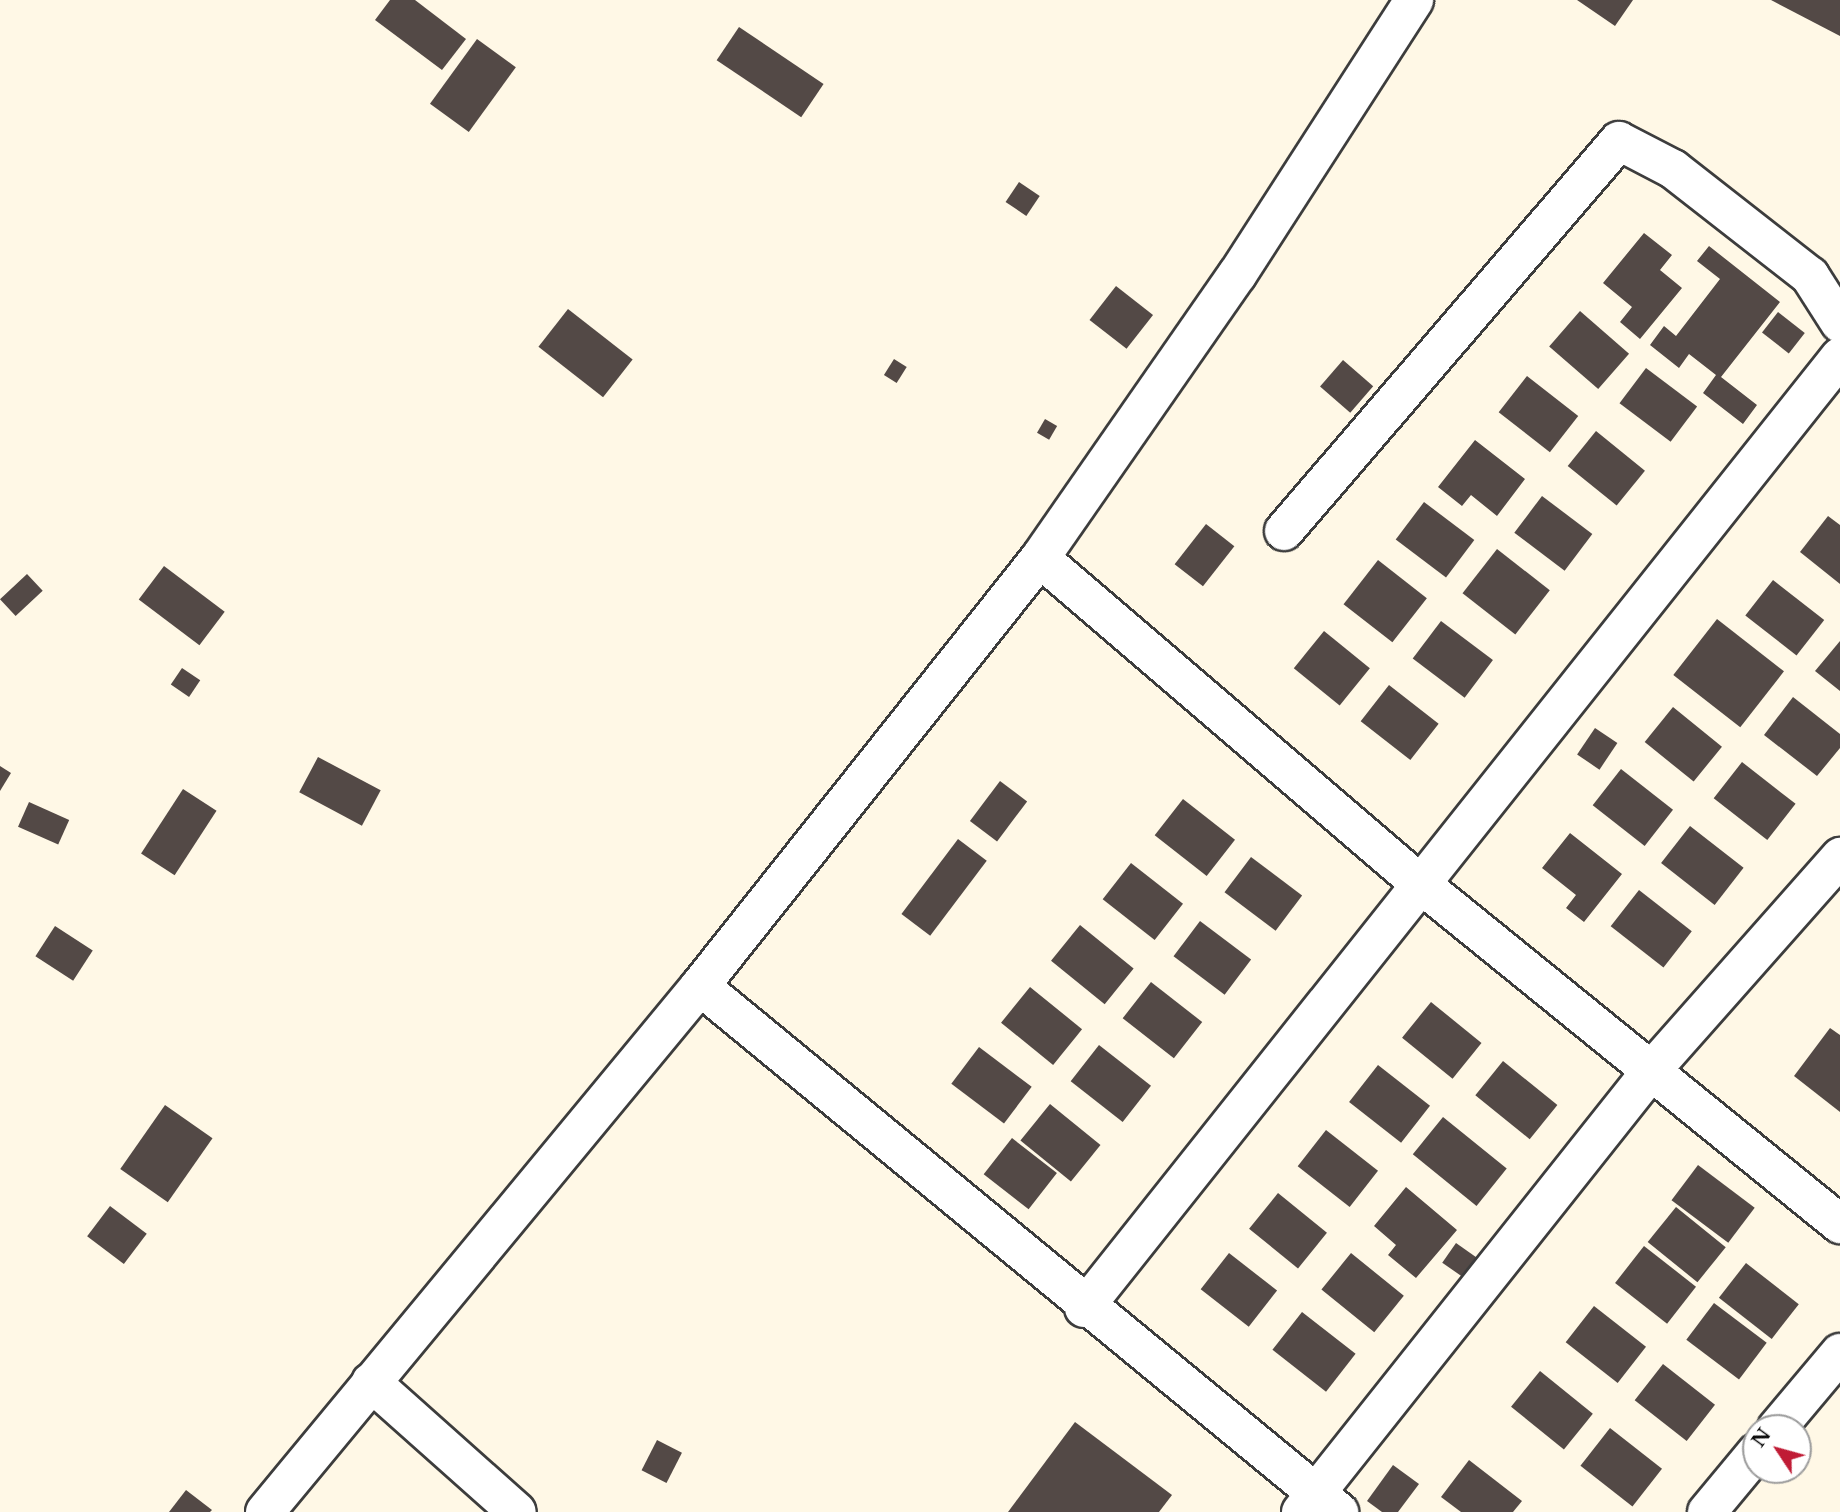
<!DOCTYPE html>
<html>
<head>
<meta charset="utf-8">
<style>
  body { margin:0 }
  #map { position:relative; width:1840px; height:1512px; overflow:hidden; background:#fff8e6; font-family:"Libre Baskerville",serif }
  div>[style] { position:absolute }
  .building>* { inset:0; background:#534946; transform-origin:0 0 }
  .roads { filter:drop-shadow(2px 0 #3d3d3d) drop-shadow(-2px 0 #3d3d3d) drop-shadow(0 2px #3d3d3d) drop-shadow(0 -2px #3d3d3d) }
  .minor>* { height:38px; margin:-19px; padding:0 19px; transform-origin:19px; border-radius:19px; background:#fff }
  span { translate:-50% -50%; white-space:nowrap; text-align:center; line-height:1.15; -webkit-text-stroke:7px #fff; paint-order:stroke }
  .north { position:absolute; left:1742px; top:1414px; width:70px; height:70px; box-sizing:border-box; background:#fff; border:2px solid #9d9d9d; border-radius:50%; rotate:306deg; font-size:19px; font-weight:700; line-height:28px; text-align:center; color:#0a0a0a }
  .north::after { content:''; display:block; margin:auto; width:24px; height:32px; background:#c01b35; clip-path:polygon(50% 0,100% 100%,50% 72%,0 100%) }
</style>
</head>
<body>
<div id="map">
  <div class="building">
    <div style="clip-path:polygon(390px 0,415px 0,466px 39px,442px 70px,375px 20px)"></div>
    <div style="clip-path:polygon(1577px 0,1633px 0,1615px 26px)"></div>
    <div style="clip-path:polygon(1771px 0,1840px 0,1840px 36px)"></div>
    <div style="left:739px;top:27px;width:102px;height:40px;rotate:34deg"></div>
    <div style="left:477px;top:39px;width:48px;height:80px;rotate:36deg"></div>
    <div style="left:1019px;top:182px;width:25px;height:24px;rotate:34deg"></div>
    <div style="clip-path:polygon(1644px 233px,1672px 255px,1660px 270px,1682px 288px,1640px 339px,1620px 322px,1632px 307px,1603px 283px)"></div>
    <div style="clip-path:polygon(1709px 246px,1780px 302px,1721px 377px,1757px 405px,1743px 424px,1703px 393px,1716px 375px,1689px 354px,1679px 368px,1650px 345px,1664px 326px,1676px 336px,1720px 279px,1697px 261px)"></div>
    <div style="left:1116px;top:286px;width:47px;height:43px;rotate:38deg"></div>
    <div style="left:568px;top:309px;width:82px;height:48px;rotate:38deg"></div>
    <div style="left:1580px;top:311px;width:65px;height:47px;rotate:41deg"></div>
    <div style="left:1778px;top:312px;width:34px;height:26px;rotate:38deg"></div>
    <div style="left:894px;top:359px;width:15px;height:19px;rotate:32deg"></div>
    <div style="left:1343px;top:360px;width:40px;height:35px;rotate:41deg"></div>
    <div style="left:1646px;top:368px;width:64px;height:44px;rotate:37deg"></div>
    <div style="left:1527px;top:376px;width:65px;height:46px;rotate:38deg"></div>
    <div style="left:1045px;top:419px;width:14px;height:16px;rotate:30deg"></div>
    <div style="left:1596px;top:431px;width:63px;height:45px;rotate:39deg"></div>
    <div style="clip-path:polygon(1475px 440px,1525px 479px,1497px 516px,1471px 495px,1462px 506px,1438px 487px)"></div>
    <div style="left:1542px;top:496px;width:63px;height:46px;rotate:37deg"></div>
    <div style="left:1424px;top:502px;width:63px;height:47px;rotate:37deg"></div>
    <div style="clip-path:polygon(1828px 516px,1840px 525px,1840px 584px,1800px 552px)"></div>
    <div style="left:1206px;top:524px;width:36px;height:51px;rotate:38deg"></div>
    <div style="left:1497px;top:549px;width:67px;height:56px;rotate:38deg"></div>
    <div style="left:1378px;top:560px;width:62px;height:56px;rotate:38deg"></div>
    <div style="left:164px;top:566px;width:76px;height:42px;rotate:37deg"></div>
    <div style="left:27px;top:574px;width:23px;height:37px;rotate:47deg"></div>
    <div style="left:1773px;top:580px;width:65px;height:45px;rotate:38deg"></div>
    <div style="left:1717px;top:619px;width:85px;height:71px;rotate:38deg"></div>
    <div style="left:1441px;top:621px;width:65px;height:47px;rotate:37deg"></div>
    <div style="left:1324px;top:631px;width:59px;height:48px;rotate:39deg"></div>
    <div style="clip-path:polygon(1840px 641px,1840px 691px,1815px 671px)"></div>
    <div style="left:182px;top:668px;width:22px;height:20px;rotate:34deg"></div>
    <div style="left:1389px;top:685px;width:63px;height:46px;rotate:38deg"></div>
    <div style="clip-path:polygon(1793px 697px,1840px 734px,1840px 748px,1817px 776px,1764px 735px)"></div>
    <div style="left:1673px;top:707px;width:63px;height:45px;rotate:39deg"></div>
    <div style="left:1595px;top:728px;width:27px;height:32px;rotate:34deg"></div>
    <div style="left:318px;top:757px;width:71px;height:40px;rotate:28deg"></div>
    <div style="left:1742px;top:762px;width:68px;height:46px;rotate:38deg"></div>
    <div style="clip-path:polygon(0 766px,11px 773px,0 791px)"></div>
    <div style="left:1621px;top:769px;width:66px;height:46px;rotate:38deg"></div>
    <div style="left:1000px;top:781px;width:34px;height:50px;rotate:37deg"></div>
    <div style="left:183px;top:789px;width:40px;height:77px;rotate:33deg"></div>
    <div style="left:1183px;top:799px;width:66px;height:46px;rotate:38deg"></div>
    <div style="left:29px;top:802px;width:44px;height:27px;rotate:24deg"></div>
    <div style="left:1690px;top:826px;width:68px;height:47px;rotate:38deg"></div>
    <div style="clip-path:polygon(1570px 833px,1622px 874px,1584px 922px,1566px 908px,1576px 895px,1542px 868px)"></div>
    <div style="left:958px;top:839px;width:36px;height:94px;rotate:37deg"></div>
    <div style="left:1251px;top:857px;width:64px;height:44px;rotate:37deg"></div>
    <div style="left:1131px;top:863px;width:66px;height:46px;rotate:38deg"></div>
    <div style="left:1639px;top:890px;width:67px;height:46px;rotate:38deg"></div>
    <div style="left:1200px;top:921px;width:64px;height:44px;rotate:37deg"></div>
    <div style="left:1080px;top:925px;width:69px;height:46px;rotate:39deg"></div>
    <div style="left:55px;top:926px;width:45px;height:36px;rotate:33deg"></div>
    <div style="left:1151px;top:982px;width:65px;height:46px;rotate:38deg"></div>
    <div style="left:1030px;top:987px;width:67px;height:46px;rotate:39deg"></div>
    <div style="left:1431px;top:1002px;width:65px;height:46px;rotate:39deg"></div>
    <div style="clip-path:polygon(1830px 1028px,1840px 1035px,1840px 1112px,1794px 1076px)"></div>
    <div style="left:1099px;top:1045px;width:66px;height:46px;rotate:38deg"></div>
    <div style="left:979px;top:1047px;width:66px;height:46px;rotate:37deg"></div>
    <div style="left:1503px;top:1061px;width:70px;height:44px;rotate:39deg"></div>
    <div style="left:1378px;top:1065px;width:66px;height:47px;rotate:38deg"></div>
    <div style="left:1050px;top:1104px;width:65px;height:47px;rotate:39deg"></div>
    <div style="left:165px;top:1105px;width:58px;height:78px;rotate:35deg"></div>
    <div style="left:1443px;top:1117px;width:82px;height:48px;rotate:39deg"></div>
    <div style="left:1326px;top:1130px;width:66px;height:46px;rotate:38deg"></div>
    <div style="left:1012px;top:1138px;width:57px;height:46px;rotate:38deg"></div>
    <div style="left:1698px;top:1165px;width:71px;height:44px;rotate:37deg"></div>
    <div style="clip-path:polygon(1406px 1187px,1457px 1230px,1416px 1278px,1388px 1255px,1396px 1245px,1374px 1226px)"></div>
    <div style="left:1278px;top:1193px;width:63px;height:46px;rotate:39deg"></div>
    <div style="left:110px;top:1206px;width:46px;height:38px;rotate:37deg"></div>
    <div style="left:1676px;top:1207px;width:64px;height:45px;rotate:39deg"></div>
    <div style="left:1456px;top:1243px;width:29px;height:24px;rotate:35deg"></div>
    <div style="left:1644px;top:1246px;width:66px;height:47px;rotate:38deg"></div>
    <div style="left:1229px;top:1253px;width:61px;height:46px;rotate:38deg"></div>
    <div style="left:1351px;top:1253px;width:68px;height:47px;rotate:39deg"></div>
    <div style="left:1746px;top:1263px;width:67px;height:44px;rotate:38deg"></div>
    <div style="left:1714px;top:1303px;width:66px;height:46px;rotate:37deg"></div>
    <div style="left:1594px;top:1306px;width:66px;height:46px;rotate:38deg"></div>
    <div style="left:1302px;top:1312px;width:68px;height:48px;rotate:38deg"></div>
    <div style="left:1663px;top:1364px;width:66px;height:46px;rotate:38deg"></div>
    <div style="left:1540px;top:1371px;width:68px;height:46px;rotate:39deg"></div>
    <div style="clip-path:polygon(1075px 1422px,1172px 1495px,1159px 1512px,1008px 1512px)"></div>
    <div style="left:1610px;top:1428px;width:66px;height:48px;rotate:38deg"></div>
    <div style="left:657px;top:1440px;width:28px;height:34px;rotate:27deg"></div>
    <div style="clip-path:polygon(1469px 1460px,1522px 1501px,1513px 1512px,1461px 1512px,1441px 1497px)"></div>
    <div style="clip-path:polygon(1393px 1465px,1419px 1484px,1398px 1512px,1382px 1512px,1367px 1501px)"></div>
    <div style="clip-path:polygon(186px 1490px,212px 1510px,210px 1512px,169px 1512px)"></div>
  </div>
  <div class="roads">
    <div class="minor">
      <div style="left:1284px;top:531px;width:514px;rotate:-49.34deg"></div>
      <div style="left:1619px;top:141px;width:61px;rotate:27.4deg"></div>
      <div style="left:1673px;top:169px;width:174px;rotate:38deg"></div>
      <div style="left:1810px;top:276px;width:56px;rotate:57.4deg"></div>
      <div style="left:1040px;top:558px;width:496px;rotate:40.6deg"></div>
      <div style="left:1417px;top:881px;width:545px;rotate:39.04deg"></div>
      <div style="left:700px;top:986px;width:828px;rotate:39.46deg"></div>
      <div style="left:1084px;top:1308px;width:1215px;rotate:-51.52deg"></div>
      <div style="left:371px;top:1382px;width:195px;rotate:41.7deg"></div>
      <div style="left:1777px;top:1428px;width:98px;rotate:-50deg"></div>
      <div style="left:265px;top:1512px;width:683px;rotate:-50.41deg"></div>
      <div style="left:700px;top:986px;width:547px;rotate:-51.54deg"></div>
      <div style="left:1040px;top:558px;width:345px;rotate:-55.2deg"></div>
      <div style="left:1237px;top:275px;width:327px;rotate:-57.2deg"></div>
      <div style="left:1301px;top:1512px;width:563px;rotate:-51.56deg"></div>
      <div style="left:1651px;top:1071px;width:286px;rotate:-48.5deg"></div>
      <div style="left:1707px;top:1512px;width:77px;rotate:-50.3deg"></div>
    </div>
  </div>
  <div class="north">N</div>
</div>
</body>
</html>
